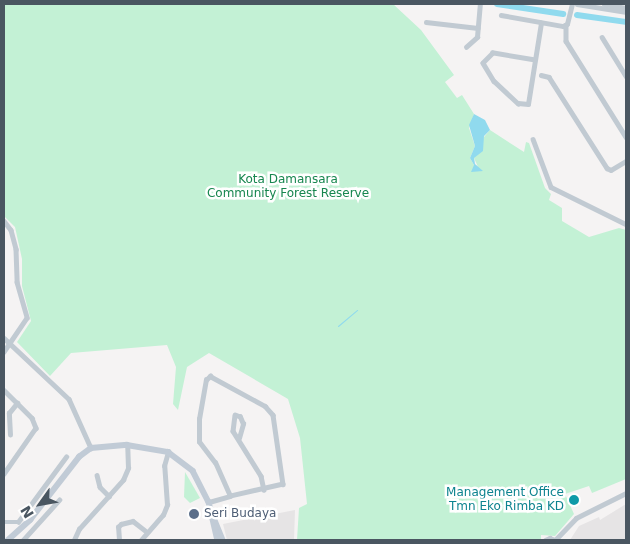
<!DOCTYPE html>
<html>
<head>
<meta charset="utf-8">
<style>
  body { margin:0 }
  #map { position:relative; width:630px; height:544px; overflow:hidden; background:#f5f3f3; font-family:"DejaVu Sans",sans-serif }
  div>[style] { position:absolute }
  .education>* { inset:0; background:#e6e4e5 }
  .green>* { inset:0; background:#c3f1d5 }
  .water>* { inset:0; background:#90daee }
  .stream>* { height:1px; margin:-0.5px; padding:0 0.5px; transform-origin:0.5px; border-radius:0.5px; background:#90daee }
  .river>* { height:6px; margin:-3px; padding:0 3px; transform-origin:3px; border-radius:3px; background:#90daee }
  .street>* { height:4.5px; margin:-2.25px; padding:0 2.25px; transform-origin:2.25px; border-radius:2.25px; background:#c1cad2 }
  .secondary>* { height:5.5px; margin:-2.75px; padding:0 2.75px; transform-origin:2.75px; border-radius:2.75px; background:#c1cbd6 }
  .dots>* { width:14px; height:14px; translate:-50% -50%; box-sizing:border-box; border:2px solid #fff; border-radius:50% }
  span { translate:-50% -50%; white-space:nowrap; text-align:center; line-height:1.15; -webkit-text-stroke:5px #fff; paint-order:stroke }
  .park-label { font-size:12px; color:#17864f }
  .culture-label { font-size:12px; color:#0d838f }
  .right { translate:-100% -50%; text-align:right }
  .service-label { font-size:12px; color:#4e5e75 }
  .left { translate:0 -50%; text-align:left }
  .frame { position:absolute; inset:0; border:5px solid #4a5661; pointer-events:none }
  .north { position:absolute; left:15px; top:479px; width:50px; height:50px; -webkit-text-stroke:4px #fff; paint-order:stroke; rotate:238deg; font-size:14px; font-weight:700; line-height:20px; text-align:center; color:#4a5661 }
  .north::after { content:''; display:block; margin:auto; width:18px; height:22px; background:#4a5661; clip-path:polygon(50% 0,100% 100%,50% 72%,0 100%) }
</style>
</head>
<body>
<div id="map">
  <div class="education">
    <div style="clip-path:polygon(626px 504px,626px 540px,570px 540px,579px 526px,599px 517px,600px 520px)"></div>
    <div style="clip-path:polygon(295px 510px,294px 540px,227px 540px,223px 524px)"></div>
  </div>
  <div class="green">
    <div style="clip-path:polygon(4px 4px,393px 4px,421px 30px,454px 75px,445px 82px,457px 98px,462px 95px,474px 114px,469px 128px,475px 146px,470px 158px,474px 165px,478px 167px,474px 158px,484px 137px,490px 130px,524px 152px,526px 142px,529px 143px,545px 188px,551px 194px,549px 200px,562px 208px,562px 221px,589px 237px,619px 228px,626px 230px,626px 479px,592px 493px,589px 486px,565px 494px,574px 514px,555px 536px,541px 535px,541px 540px,297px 540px,299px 508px,307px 504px,300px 438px,288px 399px,209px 353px,187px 367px,178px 410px,173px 404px,176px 367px,167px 345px,71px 353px,50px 376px,17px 342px,31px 321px,22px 286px,22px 259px,15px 227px,4px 216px)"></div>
    <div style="clip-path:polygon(185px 472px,200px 498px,190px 503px,184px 497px)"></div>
  </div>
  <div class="water">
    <div style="clip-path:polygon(474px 114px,485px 120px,490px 130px,484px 136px,483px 151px,474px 158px,475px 164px,483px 171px,471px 172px,474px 165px,470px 158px,475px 146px,469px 125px)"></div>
  </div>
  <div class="stream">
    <div style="left:338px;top:326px;width:25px;rotate:-40deg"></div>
  </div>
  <div class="river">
    <div style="left:497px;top:4px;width:67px;rotate:8.6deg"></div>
    <div style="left:577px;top:15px;width:49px;rotate:8.1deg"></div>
  </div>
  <div class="street">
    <div style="left:577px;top:4px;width:50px;rotate:9.3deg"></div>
    <div style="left:604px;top:4px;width:22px;rotate:10deg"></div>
    <div style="left:501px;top:15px;width:63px;rotate:10.1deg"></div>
    <div style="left:563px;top:26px;width:4px;rotate:-27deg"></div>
    <div style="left:567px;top:24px;width:21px;rotate:-76deg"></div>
    <div style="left:426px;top:22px;width:52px;rotate:6.6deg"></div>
    <div style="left:566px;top:25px;width:16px;rotate:90deg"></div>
    <div style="left:566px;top:41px;width:113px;rotate:58deg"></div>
    <div style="left:602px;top:37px;width:46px;rotate:58.4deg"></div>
    <div style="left:466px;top:47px;width:15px;rotate:-42deg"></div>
    <div style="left:477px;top:37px;width:33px;rotate:-85deg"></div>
    <div style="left:535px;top:60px;width:43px;rotate:-170.5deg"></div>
    <div style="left:493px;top:53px;width:14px;rotate:135deg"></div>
    <div style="left:483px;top:63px;width:21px;rotate:59deg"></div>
    <div style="left:494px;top:81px;width:33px;rotate:43deg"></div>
    <div style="left:518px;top:103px;width:10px;rotate:6deg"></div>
    <div style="left:528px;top:104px;width:82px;rotate:-80.9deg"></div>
    <div style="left:541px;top:75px;width:8px;rotate:14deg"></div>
    <div style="left:549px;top:77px;width:108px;rotate:57.5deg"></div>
    <div style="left:607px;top:168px;width:4px;rotate:27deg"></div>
    <div style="left:611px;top:170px;width:17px;rotate:-31deg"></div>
    <div style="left:533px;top:139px;width:51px;rotate:69.4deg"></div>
    <div style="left:551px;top:187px;width:84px;rotate:26.3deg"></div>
    <div style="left:4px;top:221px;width:11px;rotate:52deg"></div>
    <div style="left:11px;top:230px;width:20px;rotate:75deg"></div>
    <div style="left:16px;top:249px;width:33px;rotate:88deg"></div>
    <div style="left:17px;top:282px;width:37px;rotate:74deg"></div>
    <div style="left:27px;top:318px;width:41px;rotate:124.1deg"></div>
    <div style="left:4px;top:338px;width:89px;rotate:43.2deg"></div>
    <div style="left:69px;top:399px;width:54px;rotate:65.8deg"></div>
    <div style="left:210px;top:376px;width:63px;rotate:28.6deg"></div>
    <div style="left:265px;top:406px;width:12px;rotate:48deg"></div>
    <div style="left:273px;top:415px;width:70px;rotate:81.8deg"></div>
    <div style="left:283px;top:484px;width:54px;rotate:167.2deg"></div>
    <div style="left:230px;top:496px;width:36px;rotate:-114deg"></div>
    <div style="left:215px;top:463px;width:26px;rotate:-127deg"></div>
    <div style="left:199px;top:442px;width:23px;rotate:-90deg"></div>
    <div style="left:199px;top:419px;width:40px;rotate:-80deg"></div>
    <div style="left:206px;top:380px;width:6px;rotate:-45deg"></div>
    <div style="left:4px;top:390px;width:40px;rotate:45deg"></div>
    <div style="left:32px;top:418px;width:11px;rotate:68deg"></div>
    <div style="left:36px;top:428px;width:56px;rotate:124.8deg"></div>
    <div style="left:10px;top:435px;width:22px;rotate:-93deg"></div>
    <div style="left:9px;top:413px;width:13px;rotate:-51deg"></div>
    <div style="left:239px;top:438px;width:15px;rotate:-74deg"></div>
    <div style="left:243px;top:424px;width:8px;rotate:-113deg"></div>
    <div style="left:240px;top:417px;width:5px;rotate:-158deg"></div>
    <div style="left:235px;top:415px;width:16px;rotate:97deg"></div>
    <div style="left:233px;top:431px;width:53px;rotate:58.1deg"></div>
    <div style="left:261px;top:476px;width:14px;rotate:78deg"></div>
    <div style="left:97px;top:475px;width:12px;rotate:76deg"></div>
    <div style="left:100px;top:487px;width:13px;rotate:45deg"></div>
    <div style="left:209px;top:502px;width:22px;rotate:-16deg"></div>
    <div style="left:4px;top:522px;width:14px"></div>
    <div style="left:18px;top:522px;width:81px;rotate:-53.6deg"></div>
    <div style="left:23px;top:540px;width:54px;rotate:-48deg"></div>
    <div style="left:74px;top:540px;width:12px;rotate:-66deg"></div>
    <div style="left:79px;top:529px;width:66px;rotate:-48.1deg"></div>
    <div style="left:123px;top:480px;width:13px;rotate:-67deg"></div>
    <div style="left:128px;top:468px;width:23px;rotate:-92deg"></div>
    <div style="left:119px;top:540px;width:13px;rotate:-94deg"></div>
    <div style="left:118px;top:527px;width:4px;rotate:-45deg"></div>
    <div style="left:121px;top:524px;width:12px;rotate:-14deg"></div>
    <div style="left:133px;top:521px;width:16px;rotate:38deg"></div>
    <div style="left:141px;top:540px;width:33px;rotate:-49deg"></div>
    <div style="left:163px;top:515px;width:11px;rotate:-68deg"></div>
    <div style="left:167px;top:505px;width:39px;rotate:-94deg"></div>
    <div style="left:164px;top:466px;width:15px;rotate:-74deg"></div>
    <div style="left:545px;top:540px;width:5px;rotate:-22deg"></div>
    <div style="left:550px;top:538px;width:5px;rotate:22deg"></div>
    <div style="left:555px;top:540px;width:30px;rotate:-46deg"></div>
    <div style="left:576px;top:518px;width:56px;rotate:-26.6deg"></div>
  </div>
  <div class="secondary">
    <div style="left:212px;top:513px;width:29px;rotate:68deg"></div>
    <div style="left:8px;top:540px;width:30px;rotate:-42deg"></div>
    <div style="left:30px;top:520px;width:80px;rotate:-52.1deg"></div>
    <div style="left:79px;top:457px;width:15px;rotate:-37deg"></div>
    <div style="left:91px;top:448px;width:36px;rotate:-5deg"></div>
    <div style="left:127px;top:445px;width:42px;rotate:9.7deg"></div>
    <div style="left:168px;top:452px;width:31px;rotate:37deg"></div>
    <div style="left:193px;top:471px;width:35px;rotate:63deg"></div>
    <div style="left:209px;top:502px;width:39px;rotate:77deg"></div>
  </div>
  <div class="dots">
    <div style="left:574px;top:500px;background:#0f9aa8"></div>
    <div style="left:194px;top:514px;background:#5c6f8a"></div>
  </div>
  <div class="park-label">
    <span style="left:288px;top:187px">Kota Damansara<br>Community Forest Reserve</span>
  </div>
  <div class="culture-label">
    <span class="right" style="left:564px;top:500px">Management Office<br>Tmn Eko Rimba KD</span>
  </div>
  <div class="service-label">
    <span class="left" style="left:204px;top:514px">Seri Budaya</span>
  </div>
  <div class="frame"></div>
  <div class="north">N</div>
</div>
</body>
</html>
